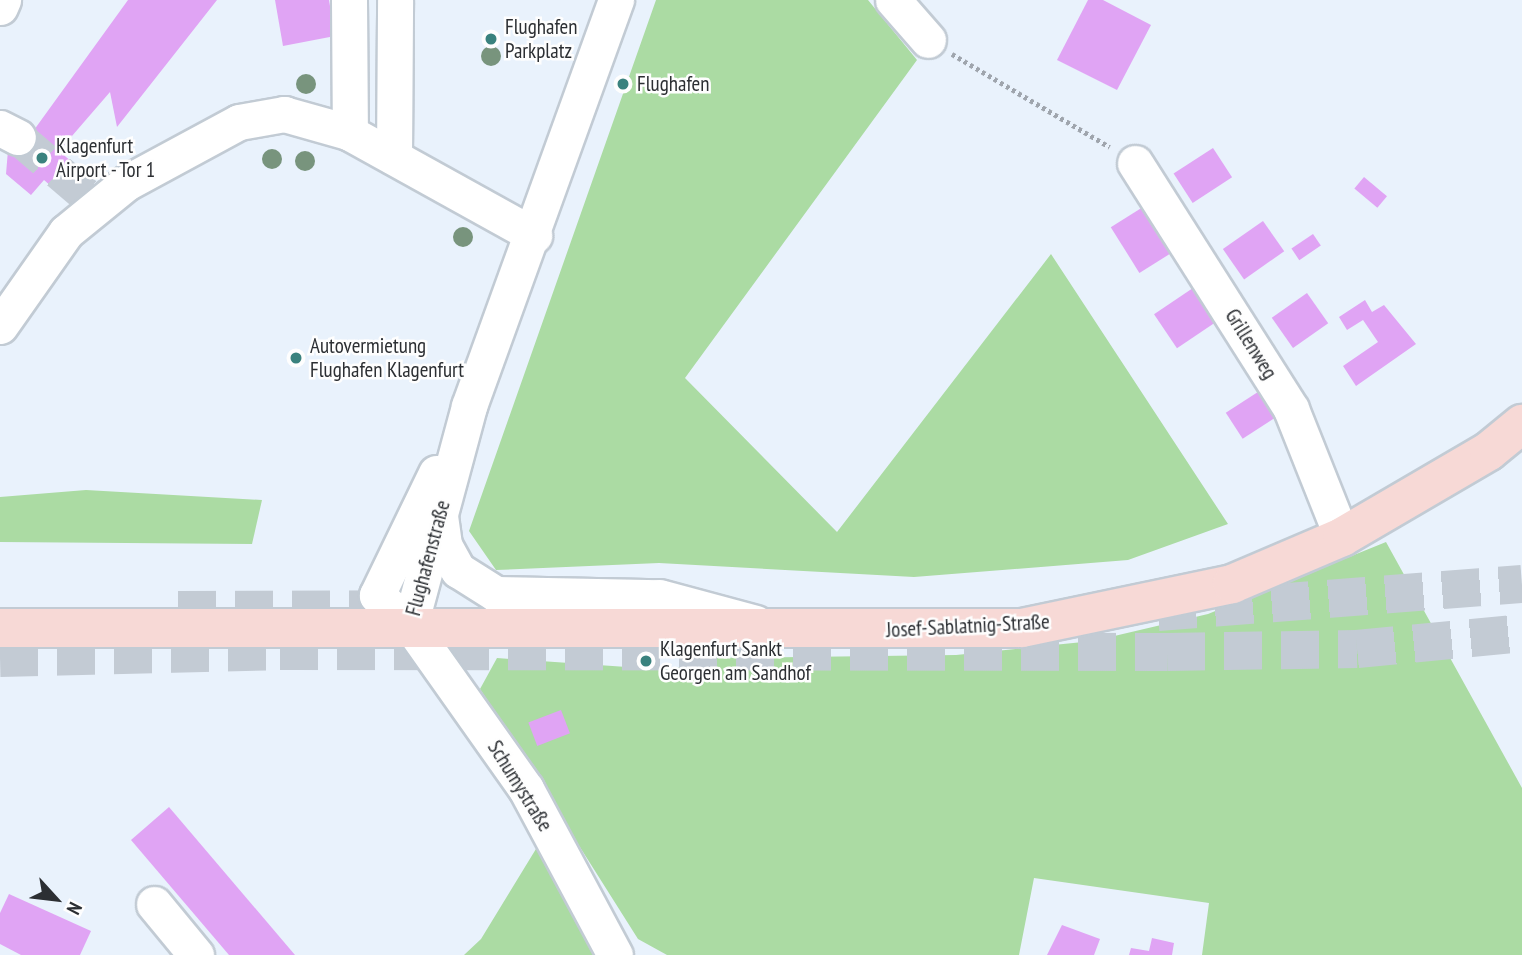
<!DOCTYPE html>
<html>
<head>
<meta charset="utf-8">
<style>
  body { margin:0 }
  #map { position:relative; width:1522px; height:955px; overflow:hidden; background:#e9f2fc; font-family:"PT Sans Narrow",sans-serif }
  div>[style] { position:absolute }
  .green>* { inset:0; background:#abdba3 }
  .building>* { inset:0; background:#e0a4f4; transform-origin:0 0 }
  .minor-tunnel>* { height:35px; margin-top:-17.5px; transform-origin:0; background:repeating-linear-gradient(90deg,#c3cbd4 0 35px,transparent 0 53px) }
  .highway-tunnel>* { height:38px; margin-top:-19px; transform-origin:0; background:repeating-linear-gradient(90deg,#c3cbd4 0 38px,transparent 0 57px) }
  .path>* { height:4.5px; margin-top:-2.25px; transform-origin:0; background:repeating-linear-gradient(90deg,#9fa5ad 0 3.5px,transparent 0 7px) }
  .roads { filter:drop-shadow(2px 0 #c2cbd4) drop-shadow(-2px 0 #c2cbd4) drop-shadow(0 2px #c2cbd4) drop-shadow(0 -2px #c2cbd4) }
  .minor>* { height:35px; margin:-17.5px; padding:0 17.5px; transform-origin:17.5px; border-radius:17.5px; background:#fff }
  .major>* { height:38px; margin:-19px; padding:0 19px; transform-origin:19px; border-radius:19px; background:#f7d9d6 }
  .trees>* { width:20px; height:20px; margin:-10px; border-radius:50%; background:#78947d }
  .dots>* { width:19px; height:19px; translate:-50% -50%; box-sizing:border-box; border:4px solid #fefefe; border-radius:50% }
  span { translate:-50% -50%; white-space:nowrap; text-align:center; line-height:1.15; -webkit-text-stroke:5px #fefefe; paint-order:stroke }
  .poi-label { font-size:21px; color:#2c2f33 }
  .left { translate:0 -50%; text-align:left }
  .street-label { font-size:21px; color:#2c2f33 }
  .north { position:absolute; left:21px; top:864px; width:70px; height:70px; -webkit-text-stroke:5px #fefefe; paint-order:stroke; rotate:117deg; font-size:19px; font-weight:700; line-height:28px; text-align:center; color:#2c2f33 }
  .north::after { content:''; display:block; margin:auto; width:24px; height:32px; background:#2c2f33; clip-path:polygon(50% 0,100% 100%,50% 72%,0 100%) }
</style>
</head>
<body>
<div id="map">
  <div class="green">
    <div style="clip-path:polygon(656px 0,868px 0,917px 60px,685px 378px,837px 532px,1051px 254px,1228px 524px,1128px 560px,914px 577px,659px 563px,496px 570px,469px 531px)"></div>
    <div style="clip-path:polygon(86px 490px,262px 500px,252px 544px,0 542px,0 497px)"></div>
    <div style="clip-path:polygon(1386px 542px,1522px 788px,1522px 955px,1202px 955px,1209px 903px,1034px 878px,1019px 955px,667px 955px,638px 939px,480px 689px,497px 658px,670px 670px,712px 658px,956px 655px,1093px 641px,1208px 614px)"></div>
    <div style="clip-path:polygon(539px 844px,595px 955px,464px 955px,481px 939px)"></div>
  </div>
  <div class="building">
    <div style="clip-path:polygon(128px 0,217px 0,117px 127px,110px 92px,59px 151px,72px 162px,52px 187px,44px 180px,31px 195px,6px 174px,8px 150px,29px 125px,34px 130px)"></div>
    <div style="clip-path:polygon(275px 0,329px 0,335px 36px,283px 46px)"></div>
    <div style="clip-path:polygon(1088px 0,1103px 0,1151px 25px,1117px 90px,1057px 60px)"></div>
    <div style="left:1213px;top:148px;width:35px;height:47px;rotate:57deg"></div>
    <div style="left:1364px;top:177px;width:30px;height:15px;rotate:40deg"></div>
    <div style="left:1143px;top:207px;width:54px;height:38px;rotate:58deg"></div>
    <div style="left:1263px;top:221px;width:37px;height:49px;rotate:55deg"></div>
    <div style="left:1313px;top:234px;width:14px;height:26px;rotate:56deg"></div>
    <div style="left:1193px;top:288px;width:41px;height:47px;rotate:56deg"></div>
    <div style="left:1307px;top:293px;width:37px;height:43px;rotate:55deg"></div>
    <div style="clip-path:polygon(1365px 300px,1372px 312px,1384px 305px,1416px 344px,1356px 386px,1343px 366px,1378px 342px,1363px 320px,1347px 330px,1339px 317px)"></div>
    <div style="left:1261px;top:390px;width:31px;height:42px;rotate:57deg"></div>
    <div style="left:561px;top:710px;width:25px;height:35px;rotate:69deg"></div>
    <div style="clip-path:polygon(169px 807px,295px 955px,229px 955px,131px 840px)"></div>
    <div style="clip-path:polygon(9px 894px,91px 931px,80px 955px,21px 955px,0 944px,0 913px)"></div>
    <div style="clip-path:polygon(1062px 925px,1100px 939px,1094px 955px,1047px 955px)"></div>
    <div style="clip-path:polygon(1152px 938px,1174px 943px,1172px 955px,1129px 955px,1131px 948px,1149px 951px)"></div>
  </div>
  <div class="minor-tunnel">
    <div style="left:18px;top:137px;width:105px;rotate:40.4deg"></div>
  </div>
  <div class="highway-tunnel">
    <div style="left:178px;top:610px;width:241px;rotate:-0.2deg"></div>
    <div style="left:1158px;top:612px;width:365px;rotate:-4.4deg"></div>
    <div style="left:0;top:658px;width:280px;rotate:-1.4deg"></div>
    <div style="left:280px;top:651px;width:887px;rotate:0.06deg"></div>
    <div style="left:1167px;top:652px;width:190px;rotate:-0.9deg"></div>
    <div style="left:1357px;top:649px;width:166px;rotate:-5.5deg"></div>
  </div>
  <div class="path">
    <div style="left:952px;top:54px;width:183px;rotate:30.5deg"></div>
  </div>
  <div class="roads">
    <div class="minor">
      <div style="left:349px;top:0;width:133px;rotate:89.6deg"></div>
      <div style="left:893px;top:0;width:53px;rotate:48.8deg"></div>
      <div style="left:0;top:7px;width:8px;rotate:-67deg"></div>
      <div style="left:0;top:128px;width:20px;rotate:27deg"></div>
      <div style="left:394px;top:157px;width:157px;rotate:-89.6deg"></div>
      <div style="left:1135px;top:163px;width:291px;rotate:57.6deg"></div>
      <div style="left:1291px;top:409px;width:138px;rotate:68.3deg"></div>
      <div style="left:0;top:326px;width:115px;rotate:-54.9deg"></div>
      <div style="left:66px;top:232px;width:77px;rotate:-39.2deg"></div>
      <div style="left:126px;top:183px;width:128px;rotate:-28.4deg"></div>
      <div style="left:239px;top:122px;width:46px;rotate:-10.1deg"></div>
      <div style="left:284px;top:114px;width:66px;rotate:15.7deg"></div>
      <div style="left:348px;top:132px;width:213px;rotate:29deg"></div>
      <div style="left:436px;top:473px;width:136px;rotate:115.8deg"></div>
      <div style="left:377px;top:595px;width:45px;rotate:42.3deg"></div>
      <div style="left:410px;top:625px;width:201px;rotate:54.7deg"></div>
      <div style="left:526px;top:789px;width:188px;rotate:61.8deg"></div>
      <div style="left:440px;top:516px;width:29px;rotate:82deg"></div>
      <div style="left:444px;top:545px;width:29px;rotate:61deg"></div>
      <div style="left:458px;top:570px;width:45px;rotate:32.3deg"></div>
      <div style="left:496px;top:594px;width:163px;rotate:1.1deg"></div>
      <div style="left:659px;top:597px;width:100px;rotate:15deg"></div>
      <div style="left:410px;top:625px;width:227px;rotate:-74.9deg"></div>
      <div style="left:469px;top:406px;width:432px;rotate:-70.1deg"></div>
      <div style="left:154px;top:904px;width:66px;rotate:50.5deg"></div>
    </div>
    <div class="major">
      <div style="left:0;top:628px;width:1022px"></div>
      <div style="left:1022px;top:628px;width:215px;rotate:-11.8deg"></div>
      <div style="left:1232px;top:584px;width:120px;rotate:-23.1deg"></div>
      <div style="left:1342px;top:537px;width:170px;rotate:-30.3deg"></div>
      <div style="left:1489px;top:451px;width:43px;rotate:-39.3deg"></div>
    </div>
  </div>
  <div class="trees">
    <div style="left:491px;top:56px"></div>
    <div style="left:306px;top:84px"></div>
    <div style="left:272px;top:159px"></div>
    <div style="left:305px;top:161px"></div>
    <div style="left:463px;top:237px"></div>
  </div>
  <div class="dots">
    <div style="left:491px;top:39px;background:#3a827e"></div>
    <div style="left:623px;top:84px;background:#3a827e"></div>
    <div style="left:42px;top:158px;background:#3a827e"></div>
    <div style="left:296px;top:358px;background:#3a827e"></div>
    <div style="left:646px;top:661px;background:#3a827e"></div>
  </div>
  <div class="poi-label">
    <span class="left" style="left:505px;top:39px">Flughafen<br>Parkplatz</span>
    <span class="left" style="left:637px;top:84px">Flughafen</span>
    <span class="left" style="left:56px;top:158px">Klagenfurt<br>Airport - Tor 1</span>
    <span class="left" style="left:310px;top:358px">Autovermietung<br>Flughafen Klagenfurt</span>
    <span class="left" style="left:660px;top:661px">Klagenfurt Sankt<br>Georgen am Sandhof</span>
  </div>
  <div class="street-label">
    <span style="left:1251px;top:344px;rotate:58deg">Grillenweg</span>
    <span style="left:428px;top:558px;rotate:-75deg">Flughafenstraße</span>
    <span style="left:968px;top:626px;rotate:-3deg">Josef-Sablatnig-Straße</span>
    <span style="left:520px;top:786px;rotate:58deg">Schumystraße</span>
  </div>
  <div class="north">N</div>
</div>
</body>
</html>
